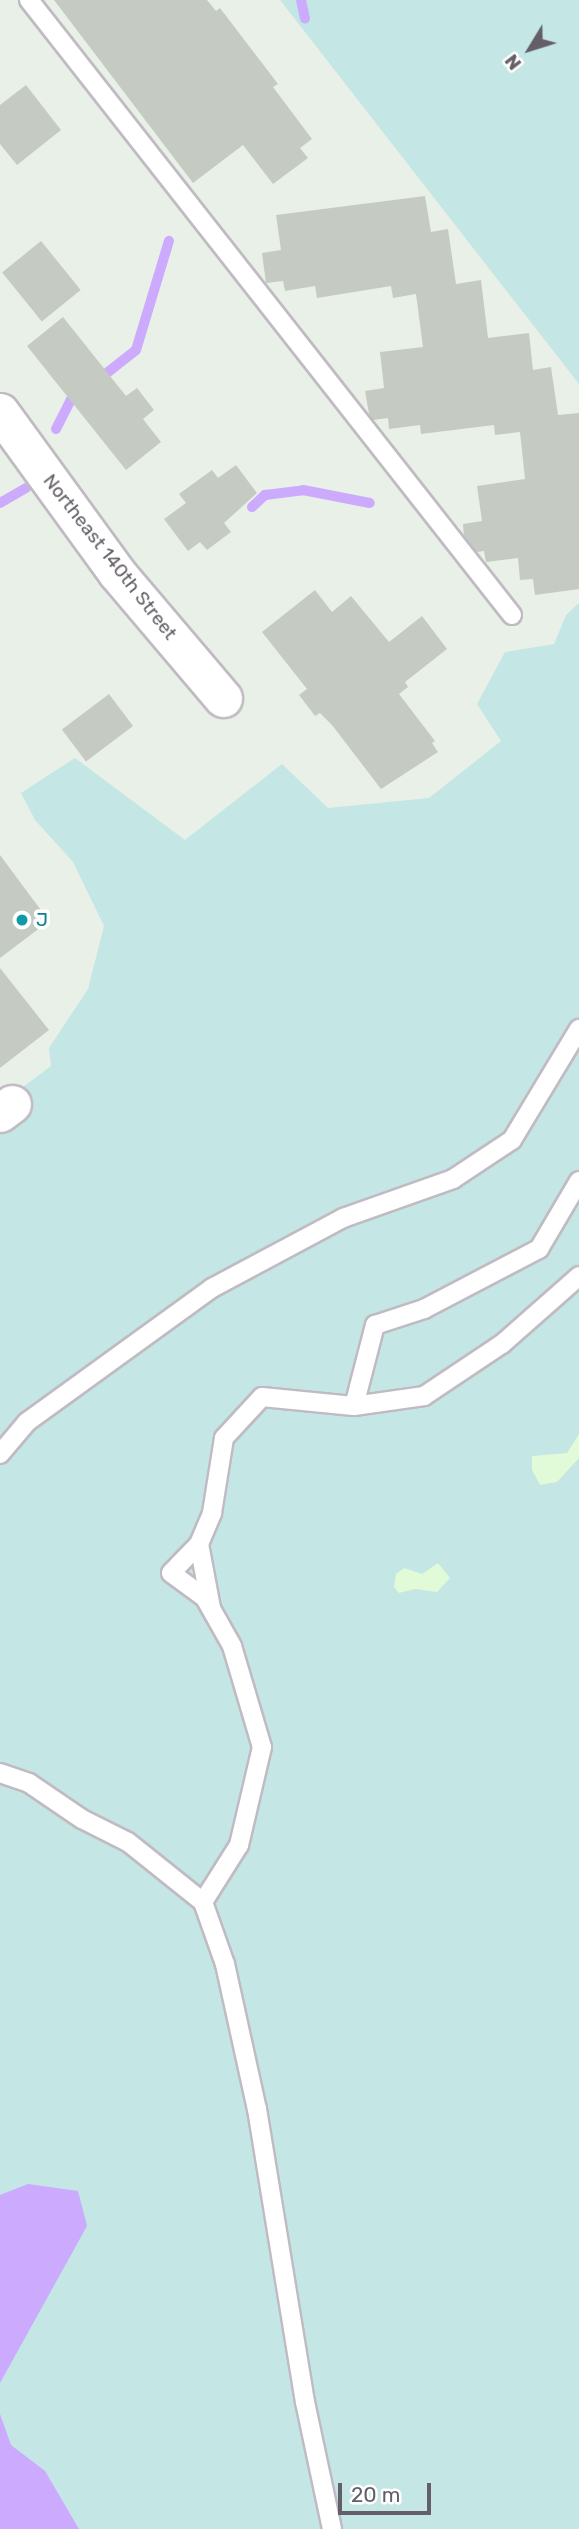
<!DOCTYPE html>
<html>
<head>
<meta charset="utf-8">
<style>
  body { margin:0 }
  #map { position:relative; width:579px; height:2529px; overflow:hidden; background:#e9f0e7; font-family:Rubik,sans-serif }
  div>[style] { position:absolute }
  .green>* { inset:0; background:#c4e6e5 }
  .sand>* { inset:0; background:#e1fad8 }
  .water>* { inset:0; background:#ccaafd }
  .stream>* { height:10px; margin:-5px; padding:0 5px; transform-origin:5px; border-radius:5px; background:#ccaafd }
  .building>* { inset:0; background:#c5cbc3; transform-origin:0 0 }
  .roads { filter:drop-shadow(2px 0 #c0bbc2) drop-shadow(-2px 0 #c0bbc2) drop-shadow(0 2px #c0bbc2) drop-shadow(0 -2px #c0bbc2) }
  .service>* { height:18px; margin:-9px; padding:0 9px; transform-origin:9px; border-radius:9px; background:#fff }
  .minor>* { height:37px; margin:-18.5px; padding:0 18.5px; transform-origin:18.5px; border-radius:18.5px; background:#fff }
  .dots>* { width:19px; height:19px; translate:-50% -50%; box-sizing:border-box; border:4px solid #fff; border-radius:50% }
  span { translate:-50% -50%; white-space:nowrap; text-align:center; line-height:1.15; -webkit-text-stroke:7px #fff; paint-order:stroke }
  .street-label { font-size:19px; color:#635e67 }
  .culture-label { font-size:19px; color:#0d838f }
  .left { translate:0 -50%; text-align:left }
  .north { position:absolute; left:495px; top:14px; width:70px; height:70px; -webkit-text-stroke:5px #fff; paint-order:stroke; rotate:232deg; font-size:19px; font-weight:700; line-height:28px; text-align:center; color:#635e67 }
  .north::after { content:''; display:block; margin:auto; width:24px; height:32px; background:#635e67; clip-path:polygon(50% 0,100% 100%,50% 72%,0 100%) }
  .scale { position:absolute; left:338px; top:2483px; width:93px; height:32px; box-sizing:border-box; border:4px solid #635e67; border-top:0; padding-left:9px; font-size:21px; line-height:24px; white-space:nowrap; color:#635e67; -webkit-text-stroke:5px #fff; paint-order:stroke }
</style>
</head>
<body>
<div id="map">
  <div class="green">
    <div style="clip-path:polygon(280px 0,579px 0,579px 384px)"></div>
    <div style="clip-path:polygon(579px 603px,579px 2529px,0 2529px,0 1104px,51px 1066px,49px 1048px,88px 989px,104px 926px,73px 862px,35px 820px,21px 793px,75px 758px,185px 840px,282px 764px,328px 808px,429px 798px,501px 741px,477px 704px,505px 652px,554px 644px,566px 615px)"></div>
  </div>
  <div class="sand">
    <div style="clip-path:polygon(579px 1434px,579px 1458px,557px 1482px,540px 1485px,532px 1470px,532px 1456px,567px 1453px)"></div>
    <div style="clip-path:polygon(438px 1563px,450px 1578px,437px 1592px,415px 1589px,399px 1593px,394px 1587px,396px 1574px,404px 1568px,422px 1574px)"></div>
  </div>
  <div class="water">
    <div style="clip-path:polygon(28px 2184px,78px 2191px,87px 2226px,0 2383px,0 2195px)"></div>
    <div style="clip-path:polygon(0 2414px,11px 2445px,45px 2471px,79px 2529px,0 2529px)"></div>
  </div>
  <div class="stream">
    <div style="left:301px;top:0;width:19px;rotate:78deg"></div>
    <div style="left:98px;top:380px;width:48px;rotate:-38.3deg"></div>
    <div style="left:136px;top:350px;width:114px;rotate:-73.2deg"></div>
    <div style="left:56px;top:429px;width:33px;rotate:-63deg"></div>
    <div style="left:71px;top:400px;width:11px;rotate:-38deg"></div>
    <div style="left:0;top:503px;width:30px;rotate:-30deg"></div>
    <div style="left:252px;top:507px;width:18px;rotate:-43deg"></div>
    <div style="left:265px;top:495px;width:38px;rotate:-7deg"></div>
    <div style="left:303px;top:490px;width:68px;rotate:11deg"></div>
  </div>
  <div class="building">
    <div style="clip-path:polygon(54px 0,207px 0,216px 11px,220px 8px,278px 84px,273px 87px,312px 139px,300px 148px,308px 158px,273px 184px,243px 145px,193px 183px)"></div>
    <div style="clip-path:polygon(26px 85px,61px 130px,17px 165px,0 144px,0 105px)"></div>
    <div style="clip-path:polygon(425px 196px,431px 232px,448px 229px,456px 284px,481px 280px,488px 338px,529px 333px,533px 370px,551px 367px,558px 415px,579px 413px,579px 589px,535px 595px,533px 579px,520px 580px,518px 558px,486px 562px,484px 551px,477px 552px,464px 536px,463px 524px,482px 521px,477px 486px,525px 479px,520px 432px,495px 435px,494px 425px,421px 434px,420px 425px,389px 429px,388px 418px,373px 420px,369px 414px,365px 391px,384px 388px,380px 352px,423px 347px,416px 294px,393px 298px,391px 286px,317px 298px,315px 286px,285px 291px,283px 281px,266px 283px,262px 253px,281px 250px,276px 215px)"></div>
    <div style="left:41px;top:241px;width:63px;height:50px;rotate:51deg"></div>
    <div style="clip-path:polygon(63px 317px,126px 396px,137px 388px,154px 410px,143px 419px,161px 442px,126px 470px,27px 346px)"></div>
    <div style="clip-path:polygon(236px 465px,257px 493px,224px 523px,231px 532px,207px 550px,200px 542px,188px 551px,164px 519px,186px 503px,179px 494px,212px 470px,218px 478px)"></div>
    <div style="clip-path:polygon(315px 590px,332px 612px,351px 596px,389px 642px,422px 616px,447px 649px,405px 682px,408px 687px,399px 694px,435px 741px,432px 743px,438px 752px,381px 789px,332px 725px,320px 713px,315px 716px,299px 695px,307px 689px,262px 632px)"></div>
    <div style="left:109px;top:694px;width:40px;height:59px;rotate:53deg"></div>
    <div style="clip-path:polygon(0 855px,49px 921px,0 958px)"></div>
    <div style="clip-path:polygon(0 968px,49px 1030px,0 1068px)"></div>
  </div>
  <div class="roads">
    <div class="service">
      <div style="left:29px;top:0;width:782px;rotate:51.86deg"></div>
      <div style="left:354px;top:1406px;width:84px;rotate:-75.5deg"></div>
      <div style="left:375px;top:1325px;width:52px;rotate:-18.1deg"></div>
      <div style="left:424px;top:1309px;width:130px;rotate:-27.6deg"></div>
      <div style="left:539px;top:1249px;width:79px;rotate:-59.5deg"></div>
      <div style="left:0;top:1454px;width:42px;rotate:-49.8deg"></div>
      <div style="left:27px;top:1422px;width:228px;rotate:-35.9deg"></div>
      <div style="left:212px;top:1288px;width:149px;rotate:-28.1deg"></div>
      <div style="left:343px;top:1218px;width:117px;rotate:-19.5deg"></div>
      <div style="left:453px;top:1179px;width:71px;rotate:-33.5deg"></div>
      <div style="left:512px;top:1140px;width:130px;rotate:-58.9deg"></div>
      <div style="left:199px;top:1544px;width:40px;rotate:134deg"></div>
      <div style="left:171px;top:1573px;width:42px;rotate:36.3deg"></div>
      <div style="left:205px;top:1598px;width:55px;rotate:60.6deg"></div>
      <div style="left:232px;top:1646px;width:105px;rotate:73.5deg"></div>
      <div style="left:262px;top:1747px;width:101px;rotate:103.2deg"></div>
      <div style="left:239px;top:1845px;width:67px;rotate:122.3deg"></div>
      <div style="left:211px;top:1608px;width:65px;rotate:-100.6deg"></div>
      <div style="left:199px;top:1544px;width:34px;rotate:-67deg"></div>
      <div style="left:212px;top:1513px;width:76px;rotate:-80.9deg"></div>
      <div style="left:224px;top:1438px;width:56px;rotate:-47.2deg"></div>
      <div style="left:262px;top:1397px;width:92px;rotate:5.6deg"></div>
      <div style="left:354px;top:1406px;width:71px;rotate:-8.1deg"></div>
      <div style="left:424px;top:1396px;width:94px;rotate:-33.7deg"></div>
      <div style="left:502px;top:1344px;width:103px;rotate:-41.4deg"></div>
      <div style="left:0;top:1773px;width:31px;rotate:19deg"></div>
      <div style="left:29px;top:1783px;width:64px;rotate:34.2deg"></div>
      <div style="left:82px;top:1819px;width:51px;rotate:26.6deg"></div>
      <div style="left:128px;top:1842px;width:96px;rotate:38.7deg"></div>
      <div style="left:203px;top:1902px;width:66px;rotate:70.5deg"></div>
      <div style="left:225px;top:1964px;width:148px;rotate:77.6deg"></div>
      <div style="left:257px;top:2109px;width:297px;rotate:80.7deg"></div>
      <div style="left:305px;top:2402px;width:130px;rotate:78deg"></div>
    </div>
    <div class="minor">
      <div style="left:0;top:412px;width:199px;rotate:54deg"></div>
      <div style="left:117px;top:573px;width:164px;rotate:49.7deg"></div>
      <div style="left:0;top:1113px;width:15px;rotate:-37deg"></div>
    </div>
  </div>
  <div class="dots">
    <div style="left:22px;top:920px;background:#0f9aa8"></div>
  </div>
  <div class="street-label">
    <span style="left:110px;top:557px;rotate:52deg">Northeast 140th Street</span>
  </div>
  <div class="culture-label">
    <span class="left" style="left:36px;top:920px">J</span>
  </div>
  <div class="north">N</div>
  <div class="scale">20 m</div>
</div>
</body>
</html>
